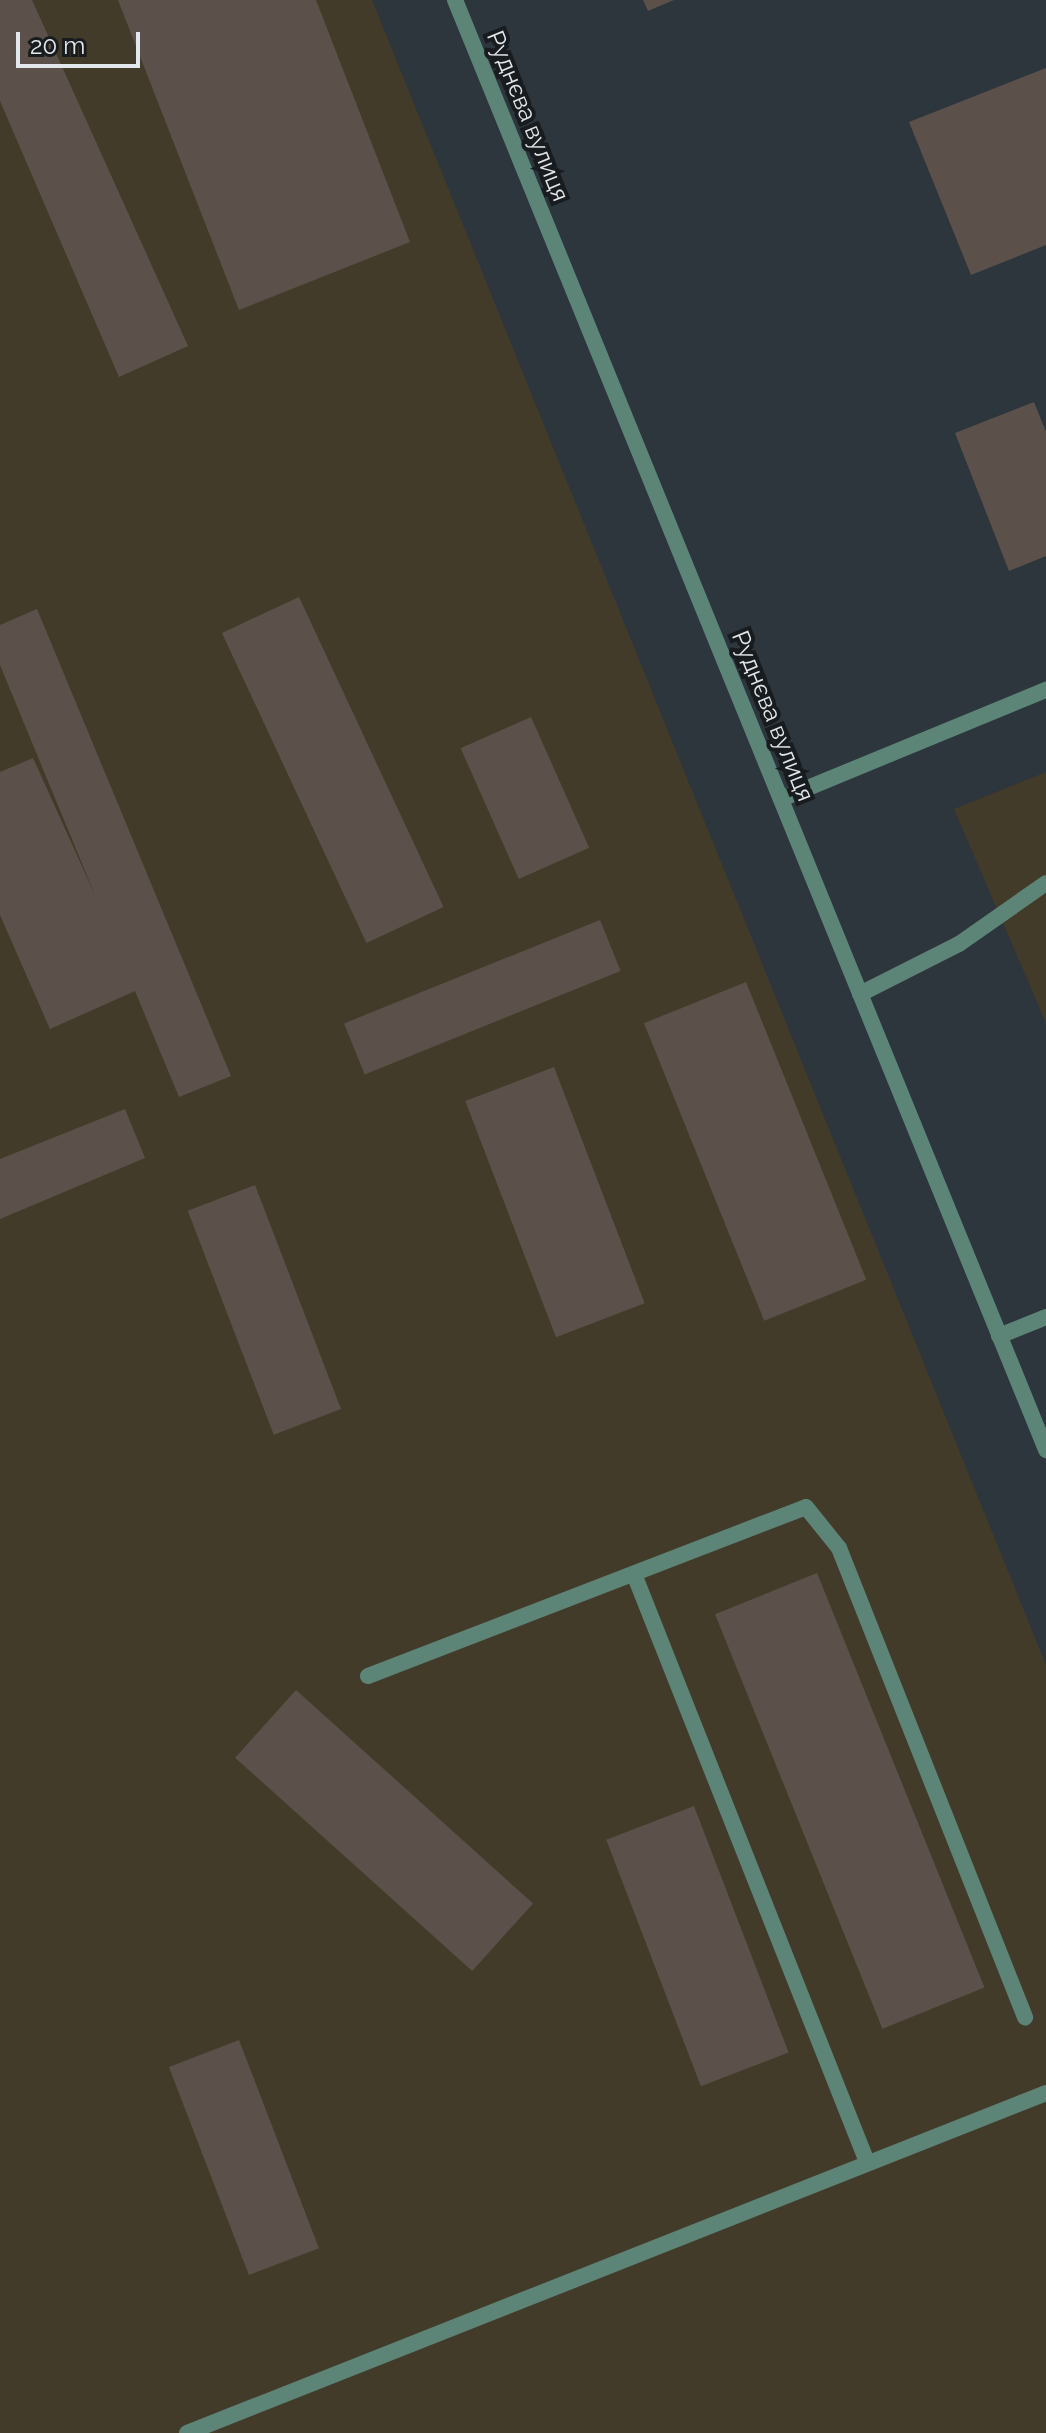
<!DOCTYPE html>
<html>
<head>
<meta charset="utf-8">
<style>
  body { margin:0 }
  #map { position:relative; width:1046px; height:2433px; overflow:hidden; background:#2d353d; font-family:Raleway,sans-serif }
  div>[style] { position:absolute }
  .industrial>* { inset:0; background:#433b29 }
  .building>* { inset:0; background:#5b514a; transform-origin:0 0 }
  .service>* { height:16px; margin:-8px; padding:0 8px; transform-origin:8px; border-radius:8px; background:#5c8577 }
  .minor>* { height:16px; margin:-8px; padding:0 8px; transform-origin:8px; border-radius:8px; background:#5c8577 }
  .tertiary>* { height:16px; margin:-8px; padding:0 8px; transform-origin:8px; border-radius:8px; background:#5c8577 }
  span { translate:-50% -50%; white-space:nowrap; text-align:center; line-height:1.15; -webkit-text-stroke:8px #181c1f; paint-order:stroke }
  .street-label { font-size:24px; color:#e2e7ec }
  .scale { position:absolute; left:16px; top:32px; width:124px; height:36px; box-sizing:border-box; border:4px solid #e2e7ec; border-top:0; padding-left:10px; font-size:24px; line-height:28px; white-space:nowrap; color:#e2e7ec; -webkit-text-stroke:6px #181c1f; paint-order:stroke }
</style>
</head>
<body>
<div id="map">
  <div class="industrial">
    <div style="clip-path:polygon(0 0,372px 0,1046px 1665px,1046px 2433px,0 2433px)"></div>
    <div style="clip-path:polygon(1046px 772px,1046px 1023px,954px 809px)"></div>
  </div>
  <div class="building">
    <div style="clip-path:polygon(0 0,32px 0,188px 346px,119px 377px,0 101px)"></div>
    <div style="clip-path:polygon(118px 0,316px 0,410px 242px,239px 310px)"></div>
    <div style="clip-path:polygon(643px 0,674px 0,648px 11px)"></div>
    <div style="clip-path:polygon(1046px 68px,1046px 245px,971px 275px,909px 122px)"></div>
    <div style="clip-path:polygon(1034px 402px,1046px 432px,1046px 556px,1009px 571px,955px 433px)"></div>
    <div style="left:299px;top:597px;width:342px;height:85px;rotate:65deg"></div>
    <div style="clip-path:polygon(37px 609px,231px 1076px,179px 1097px,135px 991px,50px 1029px,0 915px,0 772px,33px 758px,95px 895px,0 665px,0 625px)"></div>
    <div style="left:531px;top:717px;width:143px;height:77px;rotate:66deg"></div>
    <div style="left:600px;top:920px;width:55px;height:276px;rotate:68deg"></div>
    <div style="left:746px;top:982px;width:321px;height:110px;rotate:68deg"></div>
    <div style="left:554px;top:1067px;width:253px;height:95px;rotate:69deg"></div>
    <div style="clip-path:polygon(125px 1109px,145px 1158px,0 1219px,0 1159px)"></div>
    <div style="left:255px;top:1185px;width:240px;height:72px;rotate:69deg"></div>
    <div style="left:817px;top:1573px;width:447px;height:110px;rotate:68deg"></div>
    <div style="left:296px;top:1690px;width:319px;height:91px;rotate:42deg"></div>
    <div style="left:694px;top:1806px;width:264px;height:94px;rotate:69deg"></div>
    <div style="left:239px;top:2040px;width:223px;height:75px;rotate:69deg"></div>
  </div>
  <div class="service">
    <div style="left:860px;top:994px;width:111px;rotate:-26.8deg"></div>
    <div style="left:959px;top:944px;width:106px;rotate:-35deg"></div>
    <div style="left:999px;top:1336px;width:51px;rotate:-22deg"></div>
    <div style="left:634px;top:1574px;width:632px;rotate:68.38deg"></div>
    <div style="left:368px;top:1676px;width:469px;rotate:-21.1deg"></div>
    <div style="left:806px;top:1507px;width:53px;rotate:51.2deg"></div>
    <div style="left:839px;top:1548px;width:505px;rotate:68.37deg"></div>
    <div style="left:187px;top:2433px;width:924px;rotate:-21.59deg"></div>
  </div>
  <div class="minor">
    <div style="left:781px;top:799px;width:287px;rotate:-22.4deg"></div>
  </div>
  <div class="tertiary">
    <div style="left:455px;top:0;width:1566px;rotate:67.82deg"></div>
  </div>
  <div class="street-label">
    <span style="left:528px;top:116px;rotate:68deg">Руднєва вулиця</span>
    <span style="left:773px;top:716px;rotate:68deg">Руднєва вулиця</span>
  </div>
  <div class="scale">20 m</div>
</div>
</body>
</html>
